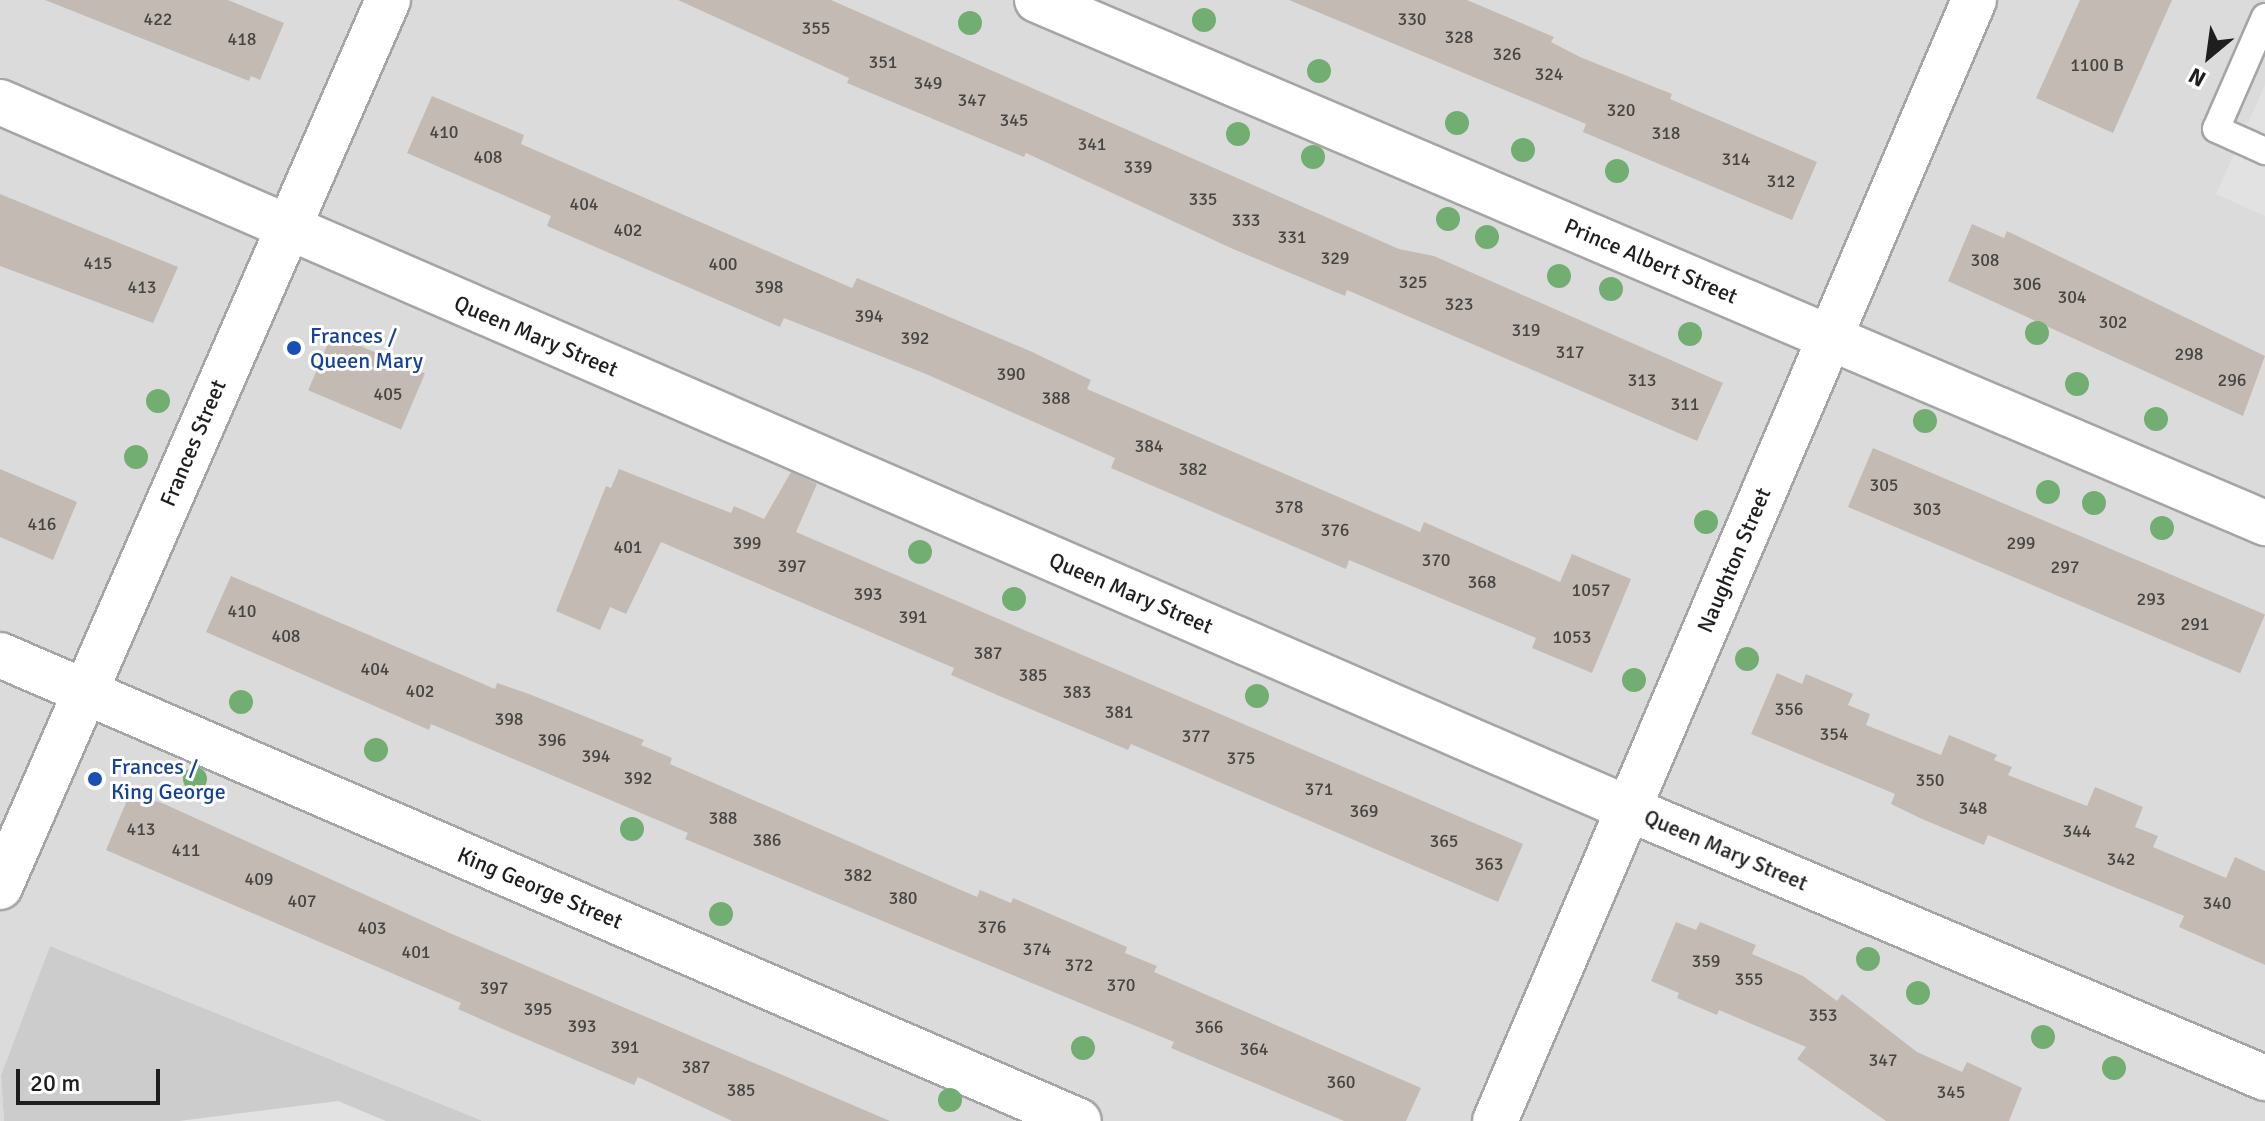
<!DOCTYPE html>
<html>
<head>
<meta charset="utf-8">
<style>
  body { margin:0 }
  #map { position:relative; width:2265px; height:1121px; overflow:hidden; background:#efebe4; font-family:Signika,sans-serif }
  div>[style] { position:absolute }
  .residential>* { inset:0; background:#dcdbdb }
  .religious>* { inset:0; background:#ccc }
  .parking>* { inset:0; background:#e2e2e2 }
  .building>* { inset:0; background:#c3bbb3; transform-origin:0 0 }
  .roads { filter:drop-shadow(2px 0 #a5a5a5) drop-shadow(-2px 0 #a5a5a5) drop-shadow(0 2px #a5a5a5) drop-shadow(0 -2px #a5a5a5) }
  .lane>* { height:26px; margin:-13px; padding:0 13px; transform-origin:13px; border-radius:13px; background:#fff }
  .street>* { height:44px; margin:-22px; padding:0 22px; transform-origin:22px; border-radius:22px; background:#fff }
  .trees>* { width:24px; height:24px; margin:-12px; border-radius:50%; background:#72ae72 }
  .dots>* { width:22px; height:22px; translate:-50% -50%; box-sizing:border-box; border:4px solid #fff; border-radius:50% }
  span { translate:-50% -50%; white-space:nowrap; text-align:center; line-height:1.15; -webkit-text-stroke:6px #fff; paint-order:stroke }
  .number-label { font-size:18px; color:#474543 }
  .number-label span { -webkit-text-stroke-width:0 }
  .street-label { font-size:22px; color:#1e1e1e }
  .transit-label { font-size:22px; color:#164399 }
  .left { translate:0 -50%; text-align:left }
  .north { position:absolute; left:2169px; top:16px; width:80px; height:80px; -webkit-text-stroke:6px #fff; paint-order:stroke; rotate:209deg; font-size:22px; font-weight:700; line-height:32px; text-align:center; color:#1e1e1e }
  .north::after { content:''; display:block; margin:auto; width:28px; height:36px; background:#1e1e1e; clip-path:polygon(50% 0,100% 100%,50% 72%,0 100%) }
  .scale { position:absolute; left:16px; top:1069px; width:144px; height:36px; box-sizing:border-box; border:4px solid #1e1e1e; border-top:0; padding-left:10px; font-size:24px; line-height:28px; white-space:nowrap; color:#1e1e1e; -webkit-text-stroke:6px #fff; paint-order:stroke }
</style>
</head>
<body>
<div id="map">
  <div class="residential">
    <div style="clip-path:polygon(0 0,2265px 0,2265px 1121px,483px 1121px,50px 946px,1px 1075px,4px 1121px,0 1121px)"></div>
  </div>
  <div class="religious">
    <div style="clip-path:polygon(50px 946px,483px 1121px,4px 1121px,1px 1075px)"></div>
  </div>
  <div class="parking">
    <div style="clip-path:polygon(2265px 85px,2265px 216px,2216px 194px)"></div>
    <div style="clip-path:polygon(338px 1101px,386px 1121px,179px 1121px)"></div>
  </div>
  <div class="building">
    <div style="clip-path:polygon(45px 0,228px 0,284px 23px,260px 80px,251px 76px,249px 81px)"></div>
    <div style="clip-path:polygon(678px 0,831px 0,1399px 249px,1434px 256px,1723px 383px,1697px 441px,1347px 290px,1345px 296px,1233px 249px,1026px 153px,1024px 157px,847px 83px,849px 78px)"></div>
    <div style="clip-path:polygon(1289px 0,1467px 0,1554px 37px,1551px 42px,1580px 57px,1672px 94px,1670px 99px,1817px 162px,1792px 220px,1583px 132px,1586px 124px)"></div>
    <div style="clip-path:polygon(2080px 0,2172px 0,2113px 133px,2036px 98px)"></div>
    <div style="clip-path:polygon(432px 96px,524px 135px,521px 144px,852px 288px,857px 278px,1030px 351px,1091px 380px,1087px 389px,1420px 532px,1424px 522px,1560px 582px,1572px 554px,1631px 579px,1592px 673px,1532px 648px,1536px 638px,1349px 560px,1346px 569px,1111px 468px,1115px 458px,926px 374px,784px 318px,780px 327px,547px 226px,551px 216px,407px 153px)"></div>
    <div style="clip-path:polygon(0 194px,178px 267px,153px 323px,0 266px)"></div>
    <div style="clip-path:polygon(1972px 224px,2004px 238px,2007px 231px,2265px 356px,2243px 416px,1948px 281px)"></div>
    <div style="left:332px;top:334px;width:101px;height:61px;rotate:23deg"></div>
    <div style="left:1873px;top:448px;width:426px;height:64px;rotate:23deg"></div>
    <div style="clip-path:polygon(0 469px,77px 502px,53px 560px,0 537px)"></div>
    <div style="clip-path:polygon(619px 469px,731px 513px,734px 506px,764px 519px,791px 472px,817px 484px,796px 532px,1523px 844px,1498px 902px,1131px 744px,1128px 750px,997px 695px,951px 675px,954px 668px,661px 542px,626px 614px,610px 607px,600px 630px,556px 611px,606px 486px,611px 488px)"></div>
    <div style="clip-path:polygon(231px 576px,495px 689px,497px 683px,529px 694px,644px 740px,641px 745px,672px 758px,670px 764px,977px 897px,980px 890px,1011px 903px,1013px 898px,1127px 947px,1125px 953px,1157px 966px,1154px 972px,1421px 1088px,1406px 1121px,1344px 1121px,1171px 1048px,1174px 1042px,685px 839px,688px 833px,431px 724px,429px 730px,206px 632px)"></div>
    <div style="clip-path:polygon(1777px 673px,1802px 684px,1806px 674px,1853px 694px,1848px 705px,1870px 714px,1866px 725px,1941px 755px,1949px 735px,1997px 755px,1994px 760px,2012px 767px,2008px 775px,2087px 806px,2095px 787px,2143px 807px,2135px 827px,2158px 836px,2153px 847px,2226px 878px,2235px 857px,2265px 871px,2265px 965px,2179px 927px,2184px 916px,1988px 835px,1984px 845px,1922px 819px,1891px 804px,1895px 794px,1751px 734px)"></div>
    <div style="clip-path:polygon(130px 793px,162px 803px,452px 934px,890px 1121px,732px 1121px,638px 1077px,634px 1085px,503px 1029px,458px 1009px,461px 1003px,106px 850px)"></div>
    <div style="clip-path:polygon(1676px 922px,1696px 930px,1700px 922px,1756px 945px,1752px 954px,1803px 976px,1837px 1001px,1842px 994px,1917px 1052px,1962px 1072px,1967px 1062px,2022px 1088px,2009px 1121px,1886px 1121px,1797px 1059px,1806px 1047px,1719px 1010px,1717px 1015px,1677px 998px,1679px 993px,1651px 981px)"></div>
  </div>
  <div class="roads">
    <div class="lane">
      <div style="left:2265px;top:17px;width:122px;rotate:113.6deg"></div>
      <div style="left:2216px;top:129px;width:54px;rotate:24.2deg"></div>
    </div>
    <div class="street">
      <div style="left:1037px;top:0;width:1335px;rotate:23.07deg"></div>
      <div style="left:0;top:102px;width:1776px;rotate:23.46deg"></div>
      <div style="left:1629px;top:809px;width:691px;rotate:22.93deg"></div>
      <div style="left:0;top:655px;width:1175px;rotate:23.36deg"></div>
      <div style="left:0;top:887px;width:968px;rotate:-66.37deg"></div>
      <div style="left:1495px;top:1121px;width:1219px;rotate:-66.86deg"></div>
    </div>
  </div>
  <div class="trees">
    <div style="left:1204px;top:20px"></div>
    <div style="left:970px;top:23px"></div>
    <div style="left:1319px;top:71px"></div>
    <div style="left:1457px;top:123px"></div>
    <div style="left:1238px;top:134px"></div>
    <div style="left:1523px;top:150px"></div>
    <div style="left:1313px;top:157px"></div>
    <div style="left:1617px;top:171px"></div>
    <div style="left:1448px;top:219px"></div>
    <div style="left:1487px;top:237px"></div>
    <div style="left:1559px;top:276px"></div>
    <div style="left:1611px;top:289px"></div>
    <div style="left:2037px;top:333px"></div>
    <div style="left:1690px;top:334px"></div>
    <div style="left:2077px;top:384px"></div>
    <div style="left:158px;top:401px"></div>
    <div style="left:2156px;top:419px"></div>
    <div style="left:1925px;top:421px"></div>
    <div style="left:136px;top:457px"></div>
    <div style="left:2048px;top:492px"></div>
    <div style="left:2094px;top:503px"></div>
    <div style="left:1706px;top:522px"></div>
    <div style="left:2162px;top:528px"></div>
    <div style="left:920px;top:552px"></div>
    <div style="left:1014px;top:599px"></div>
    <div style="left:1747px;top:659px"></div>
    <div style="left:1634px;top:680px"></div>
    <div style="left:1257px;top:696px"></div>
    <div style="left:241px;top:702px"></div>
    <div style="left:376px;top:750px"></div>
    <div style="left:195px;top:779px"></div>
    <div style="left:632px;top:829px"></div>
    <div style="left:721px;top:914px"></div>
    <div style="left:1868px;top:959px"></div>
    <div style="left:1918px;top:993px"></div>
    <div style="left:2043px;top:1037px"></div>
    <div style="left:1083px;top:1048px"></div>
    <div style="left:2114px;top:1068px"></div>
    <div style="left:950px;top:1100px"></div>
  </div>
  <div class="dots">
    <div style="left:294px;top:348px;background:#1a4fb4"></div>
    <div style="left:95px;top:779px;background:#1a4fb4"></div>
  </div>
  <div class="number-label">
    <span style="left:158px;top:19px">422</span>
    <span style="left:1412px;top:19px">330</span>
    <span style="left:816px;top:28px">355</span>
    <span style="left:1459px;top:37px">328</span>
    <span style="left:242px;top:39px">418</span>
    <span style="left:1507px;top:54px">326</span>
    <span style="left:883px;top:62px">351</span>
    <span style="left:2097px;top:65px">1100 B</span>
    <span style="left:1549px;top:74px">324</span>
    <span style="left:928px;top:83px">349</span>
    <span style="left:972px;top:100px">347</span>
    <span style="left:1621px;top:110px">320</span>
    <span style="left:1014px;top:120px">345</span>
    <span style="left:444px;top:132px">410</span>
    <span style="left:1666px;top:133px">318</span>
    <span style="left:1092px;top:144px">341</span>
    <span style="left:488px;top:157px">408</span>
    <span style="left:1736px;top:159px">314</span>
    <span style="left:1138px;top:167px">339</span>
    <span style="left:1781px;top:181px">312</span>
    <span style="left:1203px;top:199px">335</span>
    <span style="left:584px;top:204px">404</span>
    <span style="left:1246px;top:220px">333</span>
    <span style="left:628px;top:230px">402</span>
    <span style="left:1292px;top:237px">331</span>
    <span style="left:1335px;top:258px">329</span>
    <span style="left:1985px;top:260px">308</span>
    <span style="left:98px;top:263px">415</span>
    <span style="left:723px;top:264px">400</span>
    <span style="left:1413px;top:282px">325</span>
    <span style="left:2027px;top:284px">306</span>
    <span style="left:142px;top:287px">413</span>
    <span style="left:769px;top:287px">398</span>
    <span style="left:2072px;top:297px">304</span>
    <span style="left:1459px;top:304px">323</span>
    <span style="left:869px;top:316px">394</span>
    <span style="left:2113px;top:322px">302</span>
    <span style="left:1526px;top:330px">319</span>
    <span style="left:915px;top:338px">392</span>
    <span style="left:1570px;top:352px">317</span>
    <span style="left:2189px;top:354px">298</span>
    <span style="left:1011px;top:374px">390</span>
    <span style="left:1642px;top:380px">313</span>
    <span style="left:2232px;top:380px">296</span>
    <span style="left:388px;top:394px">405</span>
    <span style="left:1056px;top:398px">388</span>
    <span style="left:1685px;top:404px">311</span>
    <span style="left:1149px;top:446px">384</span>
    <span style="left:1193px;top:469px">382</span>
    <span style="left:1884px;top:485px">305</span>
    <span style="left:1289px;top:507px">378</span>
    <span style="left:1927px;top:509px">303</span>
    <span style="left:42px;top:524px">416</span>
    <span style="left:1335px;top:530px">376</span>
    <span style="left:747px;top:543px">399</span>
    <span style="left:2021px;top:543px">299</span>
    <span style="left:628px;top:547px">401</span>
    <span style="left:1436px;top:560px">370</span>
    <span style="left:792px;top:566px">397</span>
    <span style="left:2065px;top:567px">297</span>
    <span style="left:1482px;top:582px">368</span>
    <span style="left:1591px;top:590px">1057</span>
    <span style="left:868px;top:594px">393</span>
    <span style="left:2151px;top:599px">293</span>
    <span style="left:242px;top:611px">410</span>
    <span style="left:913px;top:617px">391</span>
    <span style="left:2195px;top:624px">291</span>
    <span style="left:286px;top:636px">408</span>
    <span style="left:1572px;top:637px">1053</span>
    <span style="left:988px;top:653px">387</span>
    <span style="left:375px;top:669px">404</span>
    <span style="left:1033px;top:675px">385</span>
    <span style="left:420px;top:691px">402</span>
    <span style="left:1077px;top:692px">383</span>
    <span style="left:1789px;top:709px">356</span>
    <span style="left:1119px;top:712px">381</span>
    <span style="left:509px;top:719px">398</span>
    <span style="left:1834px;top:734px">354</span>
    <span style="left:1196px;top:736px">377</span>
    <span style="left:552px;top:740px">396</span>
    <span style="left:596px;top:756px">394</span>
    <span style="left:1241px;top:758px">375</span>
    <span style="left:638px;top:778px">392</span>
    <span style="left:1930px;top:780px">350</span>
    <span style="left:1319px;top:789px">371</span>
    <span style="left:1973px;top:808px">348</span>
    <span style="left:1364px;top:811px">369</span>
    <span style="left:723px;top:818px">388</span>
    <span style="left:141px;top:829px">413</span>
    <span style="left:2077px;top:831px">344</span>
    <span style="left:767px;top:840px">386</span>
    <span style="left:1444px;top:841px">365</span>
    <span style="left:186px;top:850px">411</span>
    <span style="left:2121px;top:859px">342</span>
    <span style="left:1489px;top:864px">363</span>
    <span style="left:858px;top:875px">382</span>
    <span style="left:259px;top:879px">409</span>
    <span style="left:903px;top:898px">380</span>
    <span style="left:302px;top:901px">407</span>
    <span style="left:2217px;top:903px">340</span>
    <span style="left:992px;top:927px">376</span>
    <span style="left:372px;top:928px">403</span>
    <span style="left:1037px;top:949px">374</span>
    <span style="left:416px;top:952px">401</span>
    <span style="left:1706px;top:961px">359</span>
    <span style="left:1079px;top:965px">372</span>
    <span style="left:1749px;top:979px">355</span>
    <span style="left:1121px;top:985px">370</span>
    <span style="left:494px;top:988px">397</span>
    <span style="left:538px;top:1009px">395</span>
    <span style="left:1823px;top:1015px">353</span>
    <span style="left:582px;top:1026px">393</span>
    <span style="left:1209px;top:1027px">366</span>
    <span style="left:625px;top:1047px">391</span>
    <span style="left:1254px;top:1049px">364</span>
    <span style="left:1883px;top:1060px">347</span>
    <span style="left:696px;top:1067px">387</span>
    <span style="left:1341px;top:1082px">360</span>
    <span style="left:741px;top:1090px">385</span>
    <span style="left:1951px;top:1092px">345</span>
  </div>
  <div class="street-label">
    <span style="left:1651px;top:261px;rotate:23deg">Prince Albert Street</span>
    <span style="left:536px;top:336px;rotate:23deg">Queen Mary Street</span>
    <span style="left:193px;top:443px;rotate:-67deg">Frances Street</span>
    <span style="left:1734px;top:560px;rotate:-67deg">Naughton Street</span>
    <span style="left:1131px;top:593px;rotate:23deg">Queen Mary Street</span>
    <span style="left:1726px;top:850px;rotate:23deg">Queen Mary Street</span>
    <span style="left:540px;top:888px;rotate:23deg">King George Street</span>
  </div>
  <div class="transit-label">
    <span class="left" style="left:310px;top:348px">Frances /<br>Queen Mary</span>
    <span class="left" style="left:111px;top:779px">Frances /<br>King George</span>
  </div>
  <div class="north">N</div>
  <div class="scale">20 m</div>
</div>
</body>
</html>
